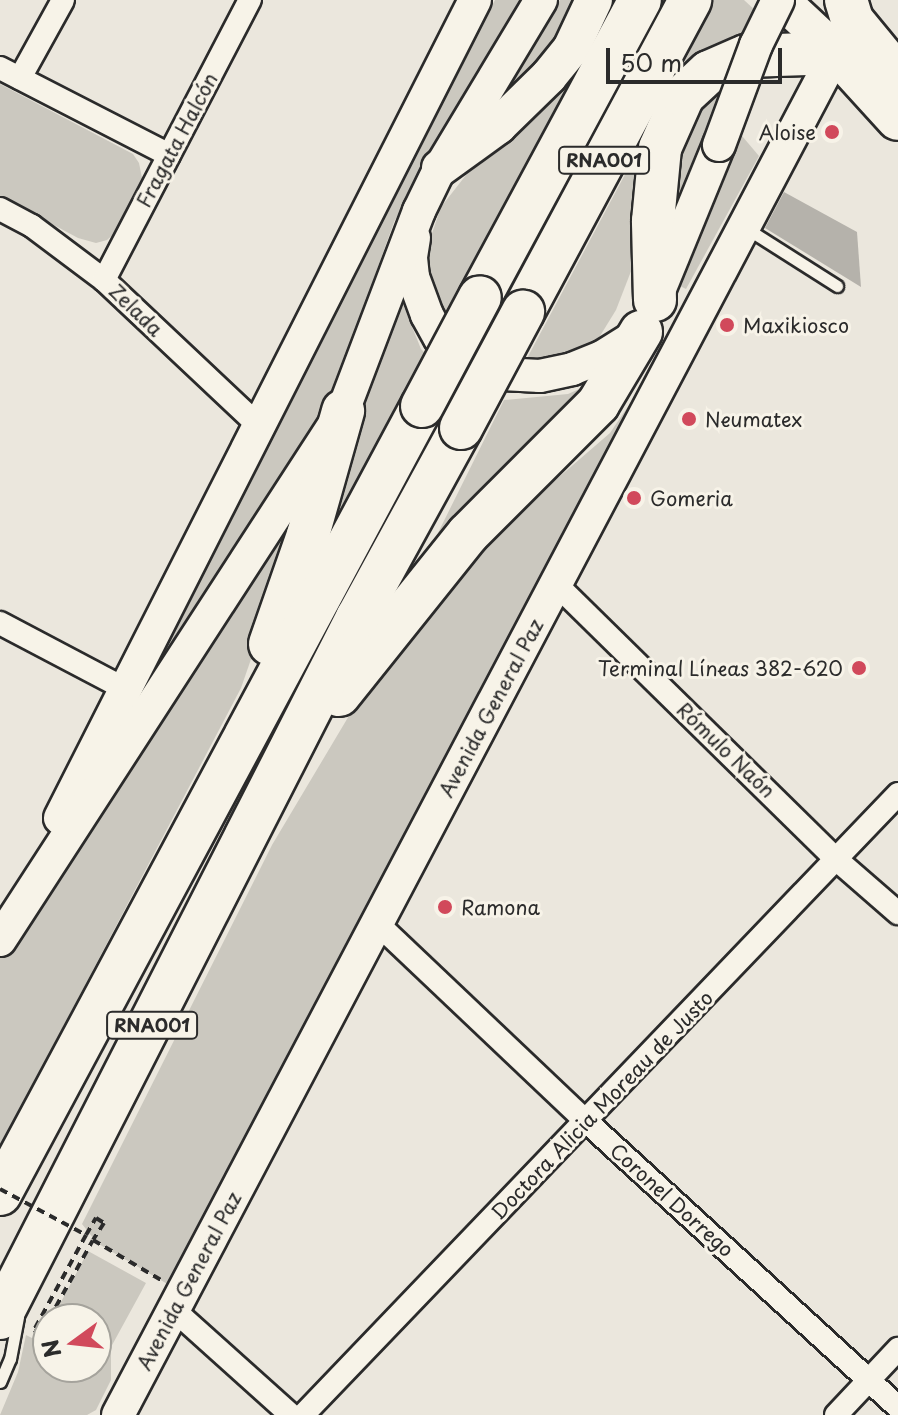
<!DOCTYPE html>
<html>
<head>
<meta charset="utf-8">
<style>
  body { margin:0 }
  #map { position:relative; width:898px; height:1415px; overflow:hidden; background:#ebe7dd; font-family:"Playpen Sans",sans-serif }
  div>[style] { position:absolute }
  .green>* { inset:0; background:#cbc8bf }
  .building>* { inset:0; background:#b5b2ab }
  .path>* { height:4px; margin-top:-2px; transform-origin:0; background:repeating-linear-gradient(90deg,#2b2b2b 0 8px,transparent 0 14px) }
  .roads { filter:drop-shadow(2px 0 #2b2b2b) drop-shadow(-2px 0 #2b2b2b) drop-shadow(0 2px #2b2b2b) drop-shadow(0 -2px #2b2b2b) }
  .lane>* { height:11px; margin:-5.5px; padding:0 5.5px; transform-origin:5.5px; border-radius:5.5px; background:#f7f3e8 }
  .street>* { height:22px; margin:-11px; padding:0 11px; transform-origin:11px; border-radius:11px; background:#f7f3e8 }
  .secondary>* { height:32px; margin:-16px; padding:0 16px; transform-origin:16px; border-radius:16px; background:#f7f3e8 }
  .primary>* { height:36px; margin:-18px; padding:0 18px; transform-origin:18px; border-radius:18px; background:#f7f3e8 }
  .highway>* { height:42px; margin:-21px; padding:0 21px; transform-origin:21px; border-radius:21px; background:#f7f3e8 }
  .path-bridge>* { height:4px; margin-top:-2px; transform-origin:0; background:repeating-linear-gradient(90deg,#2b2b2b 0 8px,transparent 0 14px) }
  .bridges { filter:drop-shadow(2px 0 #2b2b2b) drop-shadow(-2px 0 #2b2b2b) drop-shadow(0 2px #2b2b2b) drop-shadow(0 -2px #2b2b2b) }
  .secondary-bridge>* { height:32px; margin:-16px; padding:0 16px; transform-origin:16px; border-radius:16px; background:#f7f3e8 }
  .highway-bridge>* { height:42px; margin:-21px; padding:0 21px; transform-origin:21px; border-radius:21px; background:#f7f3e8 }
  .dots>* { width:22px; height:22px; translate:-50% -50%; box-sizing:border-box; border:4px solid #f7f3e8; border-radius:50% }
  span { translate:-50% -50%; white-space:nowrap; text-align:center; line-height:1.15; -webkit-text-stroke:6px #f7f3e8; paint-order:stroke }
  .shield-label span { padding:2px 6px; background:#f7f3e8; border:2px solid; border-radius:6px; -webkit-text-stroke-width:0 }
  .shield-label { font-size:18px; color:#2b2b2b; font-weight:700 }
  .poi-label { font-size:20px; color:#2b2b2b }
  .right { translate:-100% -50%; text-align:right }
  .left { translate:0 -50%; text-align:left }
  .street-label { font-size:20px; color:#2b2b2b }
  .north { position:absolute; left:32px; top:1303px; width:80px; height:80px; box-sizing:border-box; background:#f7f3e8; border:2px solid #a5a39c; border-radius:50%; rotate:255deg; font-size:22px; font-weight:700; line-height:32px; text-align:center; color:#2b2b2b }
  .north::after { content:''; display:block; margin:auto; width:28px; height:36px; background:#d1495b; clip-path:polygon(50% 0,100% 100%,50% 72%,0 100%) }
  .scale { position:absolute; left:606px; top:48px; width:176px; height:36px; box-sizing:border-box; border:4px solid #2b2b2b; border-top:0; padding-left:10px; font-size:24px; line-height:28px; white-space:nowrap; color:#2b2b2b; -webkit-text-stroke:6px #f7f3e8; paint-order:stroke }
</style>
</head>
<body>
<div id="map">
  <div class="green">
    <div style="clip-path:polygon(495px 0,526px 0,441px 133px,394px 222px,335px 387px,310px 443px,127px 718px)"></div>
    <div style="clip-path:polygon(560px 0,583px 0,558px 49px,483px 117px)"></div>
    <div style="clip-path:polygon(603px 0,615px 0,444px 325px,427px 270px,429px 242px,441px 207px)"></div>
    <div style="clip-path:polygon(714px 0,744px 0,757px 12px,741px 45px,667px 99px)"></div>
    <div style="clip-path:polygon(730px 73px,702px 150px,661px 243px,680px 122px)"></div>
    <div style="clip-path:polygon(0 84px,133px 154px,139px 163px,143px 183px,117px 231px,107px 240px,96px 243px,78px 238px,0 196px)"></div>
    <div style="clip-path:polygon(654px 120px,640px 248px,616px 310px,600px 336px,575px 357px,524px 364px)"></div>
    <div style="clip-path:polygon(737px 130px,759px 156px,686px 289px,680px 286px)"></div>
    <div style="clip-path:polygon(395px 298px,402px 302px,421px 349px,427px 355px,351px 490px,324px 547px,332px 489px)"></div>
    <div style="clip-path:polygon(652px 371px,176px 1289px,97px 1243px,82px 1224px,272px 845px,356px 704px,500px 528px,610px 433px)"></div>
    <div style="clip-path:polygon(586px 386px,584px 393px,430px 549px,504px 400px,568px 394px)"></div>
    <div style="clip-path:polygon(317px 469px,241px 688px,0 1147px,0 956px)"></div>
    <div style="clip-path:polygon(88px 1251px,146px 1283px,111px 1347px,111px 1380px,96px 1410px,87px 1415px,0 1415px,18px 1372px,26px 1335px,40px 1342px,48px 1327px,48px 1367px,96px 1367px,96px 1319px,52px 1319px)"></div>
  </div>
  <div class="building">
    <div style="clip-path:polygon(784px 192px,857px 232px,861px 287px,765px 228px)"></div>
  </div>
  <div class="path">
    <div style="left:86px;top:1235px;width:20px;rotate:-60deg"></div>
    <div style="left:96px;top:1218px;width:9px;rotate:32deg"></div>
    <div style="left:104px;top:1223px;width:20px;rotate:123deg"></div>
    <div style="left:49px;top:1319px;width:90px;rotate:-60.9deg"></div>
    <div style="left:93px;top:1240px;width:79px;rotate:30.5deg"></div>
    <div style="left:41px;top:1334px;width:15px;rotate:-62deg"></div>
  </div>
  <div class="roads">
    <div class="lane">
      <div style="left:746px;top:228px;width:108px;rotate:32.5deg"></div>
      <div style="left:0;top:1382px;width:25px;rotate:-67deg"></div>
      <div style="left:10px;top:1359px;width:43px;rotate:-79.2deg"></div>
    </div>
    <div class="street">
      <div style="left:0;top:68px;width:190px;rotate:27.2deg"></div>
      <div style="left:20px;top:78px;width:89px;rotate:-61.1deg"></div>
      <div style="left:0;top:209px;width:36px;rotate:28deg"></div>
      <div style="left:32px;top:226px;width:90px;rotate:36.9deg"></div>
      <div style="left:104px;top:280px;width:213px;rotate:43.3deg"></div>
      <div style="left:104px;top:280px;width:316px;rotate:-62.5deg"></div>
      <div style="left:556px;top:584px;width:394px;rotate:44.5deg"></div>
      <div style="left:837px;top:860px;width:81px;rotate:41deg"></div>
      <div style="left:0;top:623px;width:141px;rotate:27.8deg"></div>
      <div style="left:378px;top:924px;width:288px;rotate:43.5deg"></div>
      <div style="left:587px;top:1122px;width:422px;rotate:42.5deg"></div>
      <div style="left:174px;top:1310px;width:157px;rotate:41.9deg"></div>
      <div style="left:303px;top:1415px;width:860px;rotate:-46.22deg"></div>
      <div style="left:836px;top:1415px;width:91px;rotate:-46.8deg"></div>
    </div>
    <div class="secondary">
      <div style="left:414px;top:238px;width:20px;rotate:99deg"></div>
      <div style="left:411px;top:258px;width:19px;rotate:84deg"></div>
      <div style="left:413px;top:277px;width:40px;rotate:69.8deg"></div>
      <div style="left:427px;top:315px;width:26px;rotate:61deg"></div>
      <div style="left:440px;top:338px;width:35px;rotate:45deg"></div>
      <div style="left:465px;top:363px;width:21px;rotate:29deg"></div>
      <div style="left:483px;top:373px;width:57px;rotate:3deg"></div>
      <div style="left:540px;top:376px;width:33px;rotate:-12deg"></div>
      <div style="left:572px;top:369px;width:32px;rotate:-22deg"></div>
      <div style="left:602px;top:357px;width:40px;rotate:-32deg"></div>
      <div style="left:659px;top:291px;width:158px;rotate:-67.7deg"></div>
      <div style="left:60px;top:818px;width:917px;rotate:-63.1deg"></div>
      <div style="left:0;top:940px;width:630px;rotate:-57.04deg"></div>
      <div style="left:343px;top:411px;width:214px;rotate:-69.2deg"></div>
      <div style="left:419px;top:211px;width:48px;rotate:-64deg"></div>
      <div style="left:440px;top:168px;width:196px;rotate:-59deg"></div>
      <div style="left:118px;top:1415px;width:1560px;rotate:-62.22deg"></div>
    </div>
    <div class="primary">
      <div style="left:781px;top:0;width:78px;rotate:42.9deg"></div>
      <div style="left:440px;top:168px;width:72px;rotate:-35.9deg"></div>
      <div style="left:498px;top:126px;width:71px;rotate:-44.4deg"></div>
      <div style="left:549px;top:76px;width:35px;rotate:-51deg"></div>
      <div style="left:571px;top:49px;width:54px;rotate:-64.9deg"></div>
    </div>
    <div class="highway">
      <div style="left:846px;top:0;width:21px;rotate:73deg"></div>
      <div style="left:852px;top:20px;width:72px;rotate:50.6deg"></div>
      <div style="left:480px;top:297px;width:337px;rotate:-61.7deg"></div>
      <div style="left:655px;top:300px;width:79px;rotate:-91.5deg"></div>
      <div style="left:653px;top:221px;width:73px;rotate:-84.5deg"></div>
      <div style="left:660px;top:148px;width:57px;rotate:-66.1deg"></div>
      <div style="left:683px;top:96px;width:35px;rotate:-43deg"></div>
      <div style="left:709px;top:72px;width:40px;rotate:-23.4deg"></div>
      <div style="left:746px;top:56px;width:92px;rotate:-1.9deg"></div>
      <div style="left:838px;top:53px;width:89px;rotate:47.7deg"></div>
      <div style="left:523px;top:312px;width:354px;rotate:-61.8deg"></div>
      <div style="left:270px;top:644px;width:115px;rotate:-70.8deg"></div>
      <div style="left:308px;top:535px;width:129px;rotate:-74.2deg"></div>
      <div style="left:339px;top:695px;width:206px;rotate:-51.3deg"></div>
      <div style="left:468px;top:534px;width:184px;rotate:-45deg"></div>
      <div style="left:598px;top:404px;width:84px;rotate:-59.2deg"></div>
      <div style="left:0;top:1194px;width:894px;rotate:-61.83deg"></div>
      <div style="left:0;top:1318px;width:786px;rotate:-62.98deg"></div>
      <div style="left:357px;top:618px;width:217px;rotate:-61.3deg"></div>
    </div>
  </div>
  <div class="path-bridge">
    <div style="left:0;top:1189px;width:98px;rotate:28.1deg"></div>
    <div style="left:86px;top:1235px;width:108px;rotate:118.7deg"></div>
    <div style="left:34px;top:1330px;width:8px;rotate:30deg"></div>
  </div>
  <div class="bridges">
    <div class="secondary-bridge">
      <div style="left:719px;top:145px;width:107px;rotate:-69.7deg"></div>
      <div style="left:756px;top:45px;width:50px;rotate:-63.9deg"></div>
    </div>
    <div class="highway-bridge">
      <div style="left:422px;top:406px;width:123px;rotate:-62deg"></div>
      <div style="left:461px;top:428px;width:132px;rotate:-61.9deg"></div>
    </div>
  </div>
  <div class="dots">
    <div style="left:832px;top:132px;background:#d1495b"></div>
    <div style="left:727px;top:325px;background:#d1495b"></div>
    <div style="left:689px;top:419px;background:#d1495b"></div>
    <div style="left:634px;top:498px;background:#d1495b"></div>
    <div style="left:859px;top:668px;background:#d1495b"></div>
    <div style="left:445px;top:907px;background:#d1495b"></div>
  </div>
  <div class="shield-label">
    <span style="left:604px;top:160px">RNA001</span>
    <span style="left:152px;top:1025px">RNA001</span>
  </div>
  <div class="poi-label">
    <span class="right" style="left:816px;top:132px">Aloise</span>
    <span class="left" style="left:743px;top:325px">Maxikiosco</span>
    <span class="left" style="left:705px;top:419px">Neumatex</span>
    <span class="left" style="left:650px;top:498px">Gomeria</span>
    <span class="right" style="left:843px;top:668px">Terminal Líneas 382-620</span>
    <span class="left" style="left:461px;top:907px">Ramona</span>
  </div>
  <div class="street-label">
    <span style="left:177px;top:140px;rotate:-62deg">Fragata Halcón</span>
    <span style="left:136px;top:310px;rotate:44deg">Zelada</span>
    <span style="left:491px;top:708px;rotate:-62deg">Avenida General Paz</span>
    <span style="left:726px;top:750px;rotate:44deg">Rómulo Naón</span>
    <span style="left:602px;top:1105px;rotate:-46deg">Doctora Alicia Moreau de Justo</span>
    <span style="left:672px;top:1200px;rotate:42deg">Coronel Dorrego</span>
    <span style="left:189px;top:1281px;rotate:-62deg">Avenida General Paz</span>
  </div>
  <div class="north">N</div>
  <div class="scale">50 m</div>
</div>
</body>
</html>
